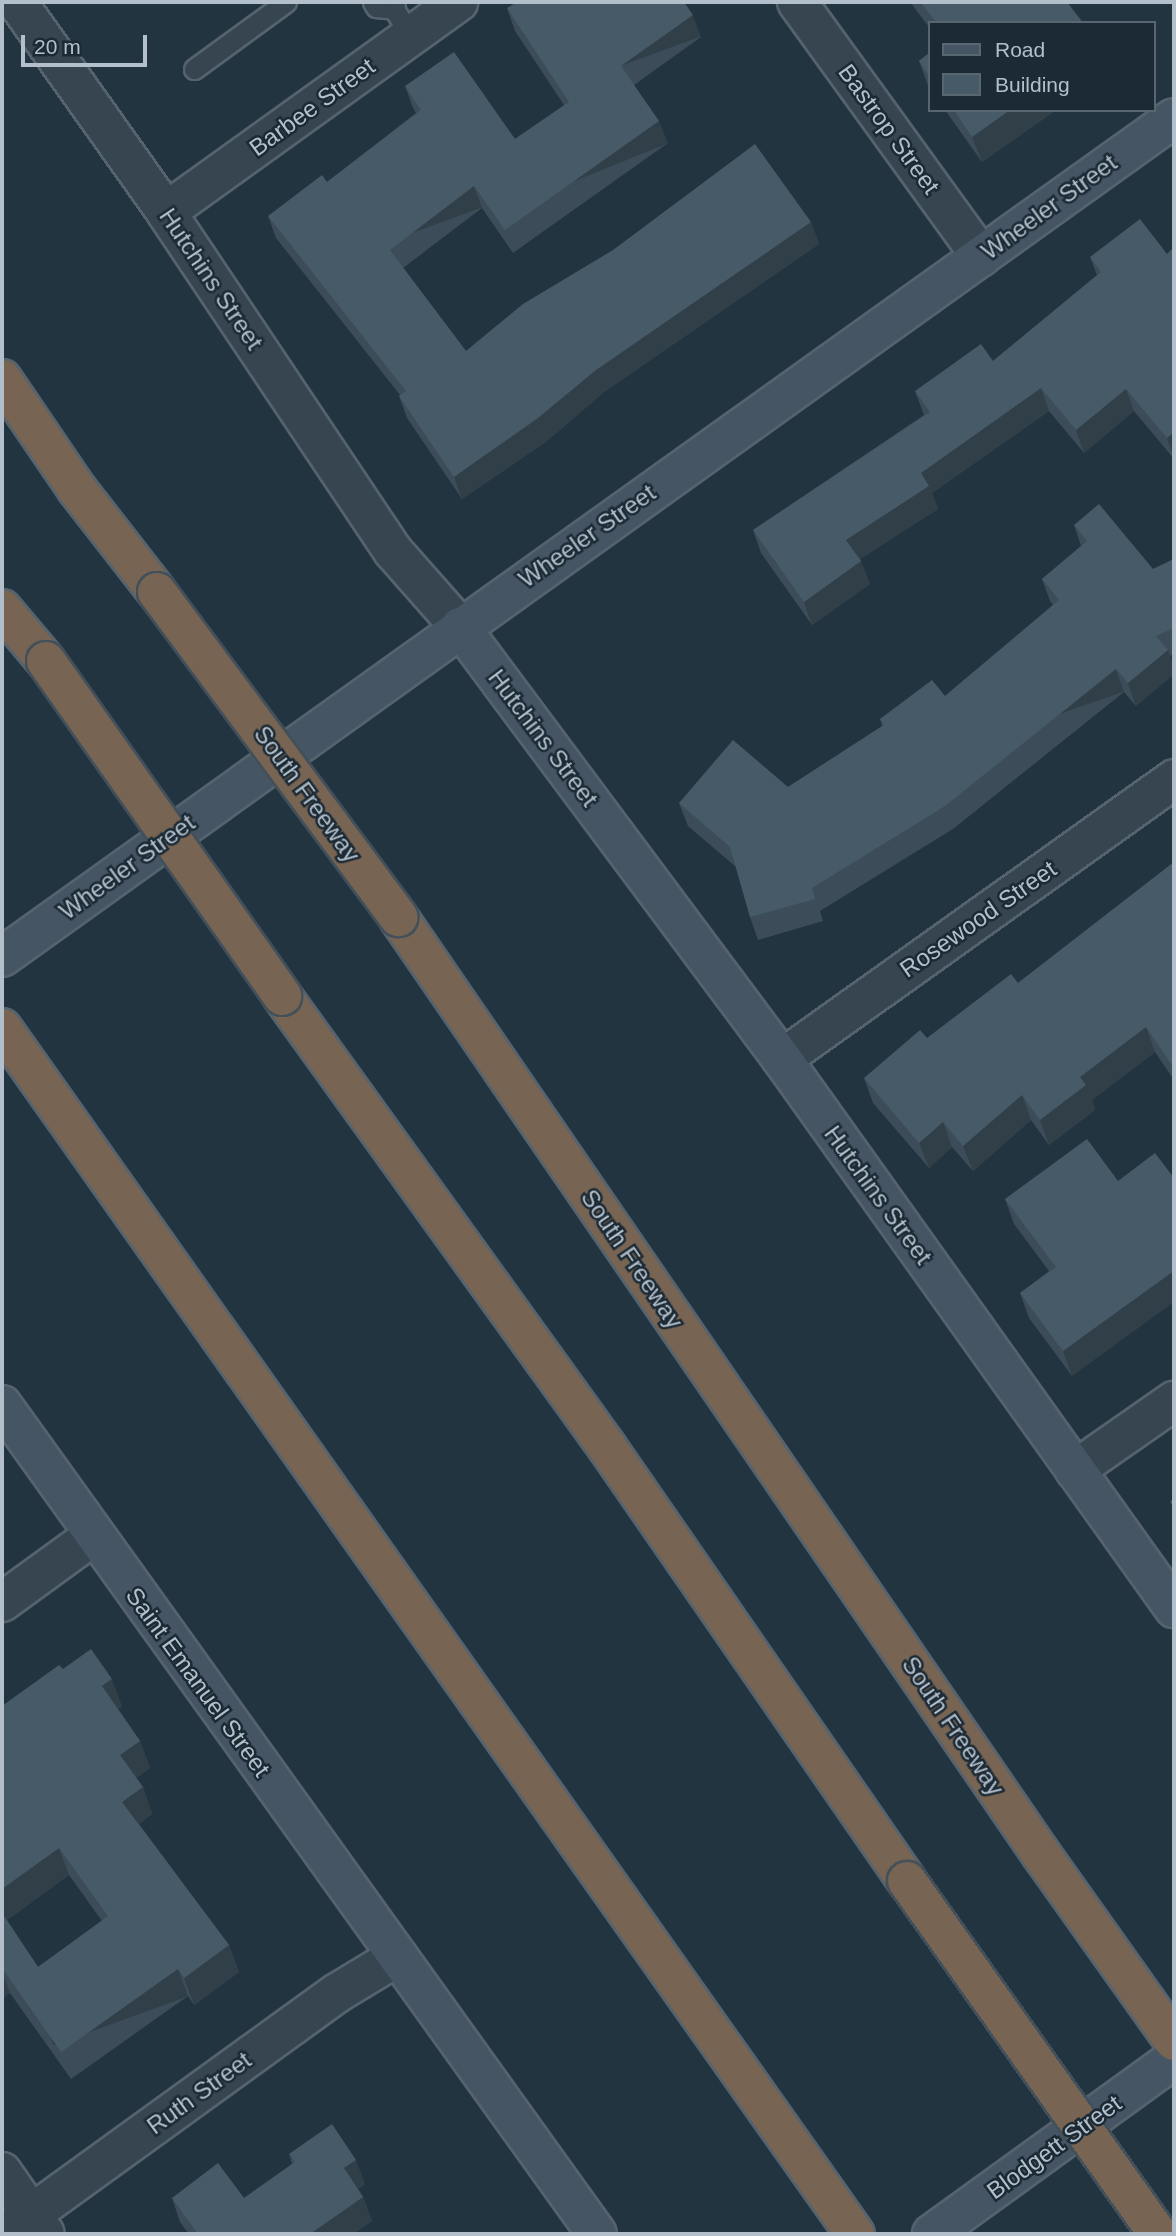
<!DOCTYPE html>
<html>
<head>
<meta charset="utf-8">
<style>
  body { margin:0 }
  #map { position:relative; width:1176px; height:2236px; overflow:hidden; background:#233441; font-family:Helvetica,sans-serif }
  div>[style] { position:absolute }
  .roads { filter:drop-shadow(2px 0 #55636e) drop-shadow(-2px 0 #55636e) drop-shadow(0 2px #55636e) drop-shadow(0 -2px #55636e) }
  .lane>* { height:19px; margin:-9.5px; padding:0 9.5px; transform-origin:9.5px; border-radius:9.5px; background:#374550 }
  .street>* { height:38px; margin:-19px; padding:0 19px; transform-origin:19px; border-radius:19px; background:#374550 }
  .secondary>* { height:38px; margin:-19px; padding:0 19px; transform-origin:19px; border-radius:19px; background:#455564 }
  .highway>* { height:38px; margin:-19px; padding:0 19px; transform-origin:19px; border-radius:19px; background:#776453 }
  .bridges { filter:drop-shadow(2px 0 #42505b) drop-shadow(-2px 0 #42505b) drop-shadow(0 2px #42505b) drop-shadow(0 -2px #42505b) }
  .highway-bridge>* { height:38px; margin:-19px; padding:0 19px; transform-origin:19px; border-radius:19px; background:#776453 }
  .wall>* { inset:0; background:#3c4d59 }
  .shaded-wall>* { inset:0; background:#313f48; transform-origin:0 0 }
  .building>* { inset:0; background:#465a67 }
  span { translate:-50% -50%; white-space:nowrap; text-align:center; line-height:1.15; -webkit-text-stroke:5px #1c2a35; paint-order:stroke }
  .street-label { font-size:24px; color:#b3c0cb }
  .frame { position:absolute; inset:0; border:4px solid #b3c0cb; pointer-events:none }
  .legend { position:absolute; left:928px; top:21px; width:228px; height:91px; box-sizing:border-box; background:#1c2a35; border:2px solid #586671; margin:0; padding:9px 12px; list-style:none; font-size:21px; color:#b3c0cb }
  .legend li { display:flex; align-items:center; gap:14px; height:35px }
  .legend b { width:35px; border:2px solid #586671 }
  .scale { position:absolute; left:21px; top:35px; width:126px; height:32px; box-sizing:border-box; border:4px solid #b3c0cb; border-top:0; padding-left:9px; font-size:21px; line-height:24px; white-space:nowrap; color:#b3c0cb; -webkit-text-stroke:5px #1c2a35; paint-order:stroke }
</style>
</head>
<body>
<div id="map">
  <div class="roads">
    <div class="lane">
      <div style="left:373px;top:2px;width:6px;rotate:59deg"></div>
      <div style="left:376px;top:7px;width:18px;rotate:6deg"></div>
      <div style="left:395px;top:2px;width:7px;rotate:98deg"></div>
      <div style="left:394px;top:9px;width:32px;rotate:58deg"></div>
      <div style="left:194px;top:69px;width:114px;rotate:-36.1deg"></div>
    </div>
    <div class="street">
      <div style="left:17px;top:2px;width:257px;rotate:54.6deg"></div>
      <div style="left:166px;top:212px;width:408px;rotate:56.2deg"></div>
      <div style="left:393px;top:551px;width:101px;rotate:48.6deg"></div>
      <div style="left:797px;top:2px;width:314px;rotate:54.1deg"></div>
      <div style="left:166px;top:212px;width:360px;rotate:-35.7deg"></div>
      <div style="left:782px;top:1059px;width:482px;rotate:-35.5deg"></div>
      <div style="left:1075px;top:1470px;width:121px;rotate:-34.9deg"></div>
      <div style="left:2px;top:1602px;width:112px;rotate:-36deg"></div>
      <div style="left:2px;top:2172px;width:75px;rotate:55.3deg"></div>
      <div style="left:4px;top:2234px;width:411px;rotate:-35.9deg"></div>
      <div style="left:337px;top:1993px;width:71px;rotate:-31.2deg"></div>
    </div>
    <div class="secondary">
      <div style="left:460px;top:627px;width:539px;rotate:53.3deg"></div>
      <div style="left:782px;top:1059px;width:675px;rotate:54.47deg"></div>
      <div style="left:2px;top:957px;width:1441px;rotate:-35.6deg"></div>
      <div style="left:2px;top:1405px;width:1020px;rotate:54.33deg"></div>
      <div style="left:932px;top:2234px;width:299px;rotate:-35.9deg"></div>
    </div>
    <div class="highway">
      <div style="left:2px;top:379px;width:132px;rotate:55.8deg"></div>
      <div style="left:76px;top:488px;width:132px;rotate:52.1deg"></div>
      <div style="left:2px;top:609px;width:68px;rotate:49.8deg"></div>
      <div style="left:398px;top:917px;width:1136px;rotate:55.54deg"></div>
      <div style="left:1041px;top:1854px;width:229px;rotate:54.6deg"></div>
      <div style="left:282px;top:996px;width:556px;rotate:54.22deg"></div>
      <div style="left:607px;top:1447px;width:528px;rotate:55.35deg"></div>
      <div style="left:2px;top:1028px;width:1477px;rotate:54.73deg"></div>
    </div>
  </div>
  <div class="bridges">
    <div class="highway-bridge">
      <div style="left:157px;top:592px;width:405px;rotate:53.4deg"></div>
      <div style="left:46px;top:661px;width:410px;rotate:54.8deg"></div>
      <div style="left:907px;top:1881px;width:433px;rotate:54.6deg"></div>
    </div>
  </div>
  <div class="wall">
    <div style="clip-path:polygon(910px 2px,1067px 2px,1083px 23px,929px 23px,929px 27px)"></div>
    <div style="clip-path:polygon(507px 8px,701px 37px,634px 85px,668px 143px,513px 253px,482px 208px,403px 268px,466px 351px,811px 222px,819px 244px,604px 392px,547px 441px,462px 499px,407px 418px,399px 396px,400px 395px,276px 238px,268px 216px,327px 182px,416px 113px,413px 108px,405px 86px,515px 139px,564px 105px,515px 31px)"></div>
    <div style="clip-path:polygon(929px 53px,929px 88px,919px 61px)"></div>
    <div style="clip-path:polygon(945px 110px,1056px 110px,982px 162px)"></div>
    <div style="clip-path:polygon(1174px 247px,1174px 459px,1134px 411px,1084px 453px,1049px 411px,932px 493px,938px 509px,860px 559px,870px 584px,812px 625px,761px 553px,753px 530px,924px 415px,915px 391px,993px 361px,1097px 275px,1090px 257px,1167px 254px)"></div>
    <div style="clip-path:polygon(1074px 525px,1153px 569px,1174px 559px,1174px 654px,1170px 656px,1174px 668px,1174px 674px,1136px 706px,1124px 692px,953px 829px,820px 911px,823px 921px,758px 940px,750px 917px,736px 867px,688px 826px,679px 803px,788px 787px,882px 726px,880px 719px,945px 696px,1053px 605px,1050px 601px,1042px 579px,1081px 546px)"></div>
    <div style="clip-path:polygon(1174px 862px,1174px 1080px,1155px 1052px,1092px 1100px,1095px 1110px,1049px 1145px,1031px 1120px,973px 1171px,952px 1147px,929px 1168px,873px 1103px,864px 1078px,927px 1038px,1018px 983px)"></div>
    <div style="clip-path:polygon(1118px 1181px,1072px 1376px,1029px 1318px,1020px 1293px,1049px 1271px,1014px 1224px,1005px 1199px)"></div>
    <div style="clip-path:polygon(evenodd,63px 1669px,122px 1706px,118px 1709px,140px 1741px,150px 1768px,136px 1778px,143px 1787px,152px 1814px,139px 1824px,229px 1945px,239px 1972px,194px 2005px,188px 1996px,71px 2079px,10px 1993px,2px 1999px,2px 1706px,63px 1669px,69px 1875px,102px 1921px,38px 1967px,7px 1920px,69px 1875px)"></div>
    <div style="clip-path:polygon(289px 2154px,365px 2184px,358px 2189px,363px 2197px,372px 2221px,353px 2234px,189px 2234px,180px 2222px,172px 2198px,244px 2198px,292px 2164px)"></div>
  </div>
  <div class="shaded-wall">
    <div style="left:693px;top:15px;width:23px;height:88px;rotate:70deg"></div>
    <div style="clip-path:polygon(1010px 110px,1056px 110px,982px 162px,972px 137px)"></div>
    <div style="left:659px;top:121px;width:24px;height:189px;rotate:68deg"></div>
    <div style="left:474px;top:186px;width:23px;height:106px;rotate:70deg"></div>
    <div style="clip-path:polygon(811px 222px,819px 244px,604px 392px,547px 441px,462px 499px,454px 477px,596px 370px)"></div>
    <div style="clip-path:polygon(1041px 388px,1049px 411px,932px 493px,938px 509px,854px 563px,846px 540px,921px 473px)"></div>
    <div style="clip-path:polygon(1126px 389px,1134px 411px,1084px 453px,1076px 430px)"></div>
    <div style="clip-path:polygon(1174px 432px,1174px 458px,1167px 438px)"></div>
    <div style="clip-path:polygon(861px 561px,870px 584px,812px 625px,804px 602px)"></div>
    <div style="clip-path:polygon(1168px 650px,1174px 668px,1174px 674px,1136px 706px,1128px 683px)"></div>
    <div style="left:1116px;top:669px;width:24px;height:219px;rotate:71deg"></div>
    <div style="clip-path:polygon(1146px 1027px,1155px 1052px,1092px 1100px,1095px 1110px,1049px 1145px,1040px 1120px,1080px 1077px)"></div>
    <div style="clip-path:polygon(1022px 1095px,1031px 1120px,973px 1171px,963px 1146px)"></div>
    <div style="clip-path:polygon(943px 1122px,952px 1147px,929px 1168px,919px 1143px)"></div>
    <div style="clip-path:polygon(1174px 1271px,1174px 1302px,1072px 1376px,1063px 1351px)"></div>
    <div style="clip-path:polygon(112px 1679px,122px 1706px,112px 1713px,102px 1686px)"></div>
    <div style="clip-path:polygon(140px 1741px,150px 1768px,130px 1782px,120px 1755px)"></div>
    <div style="clip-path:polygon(143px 1787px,152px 1814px,132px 1829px,122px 1802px)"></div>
    <div style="clip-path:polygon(59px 1848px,69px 1875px,2px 1923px,2px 1889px)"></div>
    <div style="clip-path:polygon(229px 1945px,239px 1972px,194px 2005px,184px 1978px)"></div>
    <div style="left:178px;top:1969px;width:29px;height:143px;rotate:70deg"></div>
    <div style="clip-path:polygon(2px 1971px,10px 1993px,2px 1999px)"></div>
    <div style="clip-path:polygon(356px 2160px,365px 2184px,353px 2192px,344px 2168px)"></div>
    <div style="clip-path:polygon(363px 2197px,372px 2221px,353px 2234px,310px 2234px)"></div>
  </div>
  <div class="building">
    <div style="clip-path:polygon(517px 2px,684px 2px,693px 15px,621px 66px,659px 121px,505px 230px,474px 186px,390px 250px,466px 351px,523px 304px,613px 250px,755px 144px,811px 222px,596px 370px,538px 418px,454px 477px,399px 396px,406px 391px,268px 216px,322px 175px,327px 182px,421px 110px,405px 86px,454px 52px,515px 139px,569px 102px,507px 8px)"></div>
    <div style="clip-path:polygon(920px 2px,1067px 2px,1083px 23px,937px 23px)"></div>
    <div style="clip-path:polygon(929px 53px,929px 76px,919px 61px)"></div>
    <div style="clip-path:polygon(954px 110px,1010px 110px,972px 137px)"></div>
    <div style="clip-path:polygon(1140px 219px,1167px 254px,1174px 247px,1174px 432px,1167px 438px,1126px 389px,1076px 430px,1041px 388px,921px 473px,929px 486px,846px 540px,861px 561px,804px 602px,753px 530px,930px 412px,915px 391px,981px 344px,993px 361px,1101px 272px,1090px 257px)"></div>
    <div style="clip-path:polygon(1099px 504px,1153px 569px,1174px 559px,1174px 628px,1156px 636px,1168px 650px,1128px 683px,1116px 669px,945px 806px,812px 888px,815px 899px,750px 917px,730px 847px,679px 803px,733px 740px,788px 787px,884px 725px,880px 719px,932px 680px,945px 696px,1059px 600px,1042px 579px,1087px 541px,1074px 525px)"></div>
    <div style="clip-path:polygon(1174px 862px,1174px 1068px,1146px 1027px,1080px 1077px,1086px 1085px,1040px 1120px,1022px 1095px,963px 1146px,943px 1122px,919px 1143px,864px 1078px,920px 1030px,927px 1038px,1011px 974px,1018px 983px)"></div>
    <div style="clip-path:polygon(1087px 1139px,1118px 1181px,1155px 1153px,1174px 1178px,1174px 1271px,1063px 1351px,1020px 1293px,1056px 1267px,1005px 1199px)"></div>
    <div style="clip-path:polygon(1174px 1498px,1174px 1508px,1170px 1502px)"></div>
    <div style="clip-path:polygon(91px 1649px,112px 1679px,102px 1686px,140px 1741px,120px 1755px,143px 1787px,122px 1802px,229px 1945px,184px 1978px,178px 1969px,61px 2052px,2px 1968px,2px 1913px,38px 1967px,108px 1916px,59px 1848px,2px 1889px,2px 1706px,59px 1665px,63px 1669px)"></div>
    <div style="clip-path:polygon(332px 2124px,356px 2160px,344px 2168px,363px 2197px,310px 2234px,198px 2234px,172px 2198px,218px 2163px,244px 2198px,295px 2162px,289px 2154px)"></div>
  </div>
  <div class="street-label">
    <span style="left:312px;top:107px;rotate:-36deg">Barbee Street</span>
    <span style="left:889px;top:129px;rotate:54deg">Bastrop Street</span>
    <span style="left:1049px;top:207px;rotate:-36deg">Wheeler Street</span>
    <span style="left:211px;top:279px;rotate:56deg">Hutchins Street</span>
    <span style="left:587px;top:536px;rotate:-35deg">Wheeler Street</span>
    <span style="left:543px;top:738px;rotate:53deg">Hutchins Street</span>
    <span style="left:307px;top:794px;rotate:54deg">South Freeway</span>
    <span style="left:127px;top:867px;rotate:-36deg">Wheeler Street</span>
    <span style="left:978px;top:919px;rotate:-35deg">Rosewood Street</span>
    <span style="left:878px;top:1195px;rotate:54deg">Hutchins Street</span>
    <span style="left:632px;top:1259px;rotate:56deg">South Freeway</span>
    <span style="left:198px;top:1682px;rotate:54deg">Saint Emanuel Street</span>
    <span style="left:953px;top:1726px;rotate:56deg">South Freeway</span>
    <span style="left:199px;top:2093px;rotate:-36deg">Ruth Street</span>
    <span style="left:1054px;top:2147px;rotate:-36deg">Blodgett Street</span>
  </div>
  <div class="frame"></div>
  <ul class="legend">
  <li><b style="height:9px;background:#455564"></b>Road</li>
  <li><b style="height:19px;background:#465a67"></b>Building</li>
  </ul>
  <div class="scale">20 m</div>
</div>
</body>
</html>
